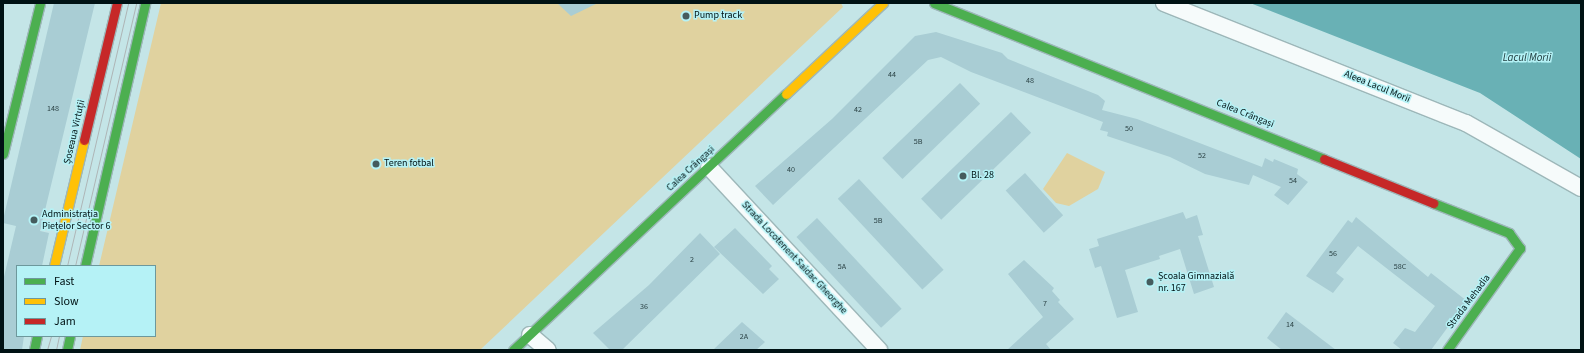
<!DOCTYPE html>
<html>
<head>
<meta charset="utf-8">
<style>
  body { margin:0 }
  #map { position:relative; width:1584px; height:353px; overflow:hidden; background:#c4e5e7; font-family:"Source Sans 3",sans-serif }
  div>[style] { position:absolute }
  .green>* { inset:0; background:#e0d29f }
  .water>* { inset:0; background:#69b1b5 }
  .building>* { inset:0; background:#a9cdd4; transform-origin:0 0 }
  .roads { filter:drop-shadow(1px 0 #9db7b9) drop-shadow(-1px 0 #9db7b9) drop-shadow(0 1px #9db7b9) drop-shadow(0 -1px #9db7b9) }
  .street>* { height:16px; margin:-8px; padding:0 8px; transform-origin:8px; border-radius:8px; background:#f6fbfb }
  .fast>* { height:9px; margin:-4.5px; padding:0 4.5px; transform-origin:4.5px; border-radius:4.5px; background:#4caf50 }
  .slow>* { height:9px; margin:-4.5px; padding:0 4.5px; transform-origin:4.5px; border-radius:4.5px; background:#ffc107 }
  .jam>* { height:9px; margin:-4.5px; padding:0 4.5px; transform-origin:4.5px; border-radius:4.5px; background:#c62828 }
  .tram>* { height:1px; margin:-0.5px; padding:0 0.5px; transform-origin:0.5px; border-radius:0.5px; background:#aeb5b6 }
  .dots>* { width:11px; height:11px; translate:-50% -50%; box-sizing:border-box; border:2px solid #b5f2f6; border-radius:50% }
  span { translate:-50% -50%; white-space:nowrap; text-align:center; line-height:1.15; -webkit-text-stroke:3px #b5f2f6; paint-order:stroke }
  .number-label { font-size:8px; color:#2b4245 }
  .number-label span { -webkit-text-stroke-width:0 }
  .poi-label { font-size:10px; color:#001214 }
  .left { translate:0 -50%; text-align:left }
  .street-label { font-size:10px; color:#001214 }
  .water-label { font-size:11px; color:#213c3e; font-style:italic }
  .frame { position:absolute; inset:0; border:4px solid #001214; pointer-events:none }
  .legend { position:absolute; left:16px; top:265px; width:140px; height:72px; box-sizing:border-box; background:#b5f2f6; border:1px solid #6d989c; margin:0; padding:5px 7px; list-style:none; font-size:12px; color:#001214 }
  .legend li { display:flex; align-items:center; gap:8px; height:20px }
  .legend b { width:20px; border:1px solid #6d989c }
</style>
</head>
<body>
<div id="map">
  <div class="green">
    <div style="clip-path:polygon(161px 3px,841px 3px,843px 7px,480px 350px,80px 350px,83px 336px,155px 336px,155px 266px,99px 266px)"></div>
    <div style="clip-path:polygon(1067px 153px,1105px 172px,1098px 189px,1069px 206px,1056px 203px,1043px 189px)"></div>
  </div>
  <div class="water">
    <div style="clip-path:polygon(1250px 3px,1581px 3px,1581px 159px,1480px 93px)"></div>
  </div>
  <div class="building">
    <div style="clip-path:polygon(54px 3px,95px 3px,40px 231px,49px 233px,42px 266px,17px 266px,17px 336px,24px 336px,22px 350px,3px 350px,3px 281px,16px 226px,3px 223px,3px 220px)"></div>
    <div style="clip-path:polygon(557px 3px,598px 3px,571px 16px)"></div>
    <div style="clip-path:polygon(936px 32px,1002px 53px,1008px 59px,1098px 95px,1105px 101px,1102px 110px,1137px 119px,1262px 167px,1265px 158px,1273px 162px,1274px 159px,1298px 169px,1297px 174px,1308px 182px,1288px 205px,1274px 195px,1281px 187px,1253px 175px,1249px 185px,1205px 174px,1170px 157px,1107px 136px,1108px 132px,1100px 130px,1103px 122px,971px 72px,941px 57px,928px 60px,773px 205px,755px 186px,832px 119px,915px 36px)"></div>
    <div style="left:960px;top:83px;width:29px;height:108px;rotate:46deg"></div>
    <div style="left:1011px;top:112px;width:29px;height:125px;rotate:46deg"></div>
    <div style="left:1025px;top:173px;width:57px;height:26px;rotate:48deg"></div>
    <div style="left:859px;top:179px;width:124px;height:29px;rotate:47deg"></div>
    <div style="clip-path:polygon(1183px 212px,1186px 219px,1197px 215px,1203px 235px,1198px 236px,1214px 287px,1194px 294px,1180px 249px,1159px 256px,1160px 259px,1125px 270px,1138px 312px,1117px 318px,1101px 266px,1095px 268px,1089px 249px,1099px 246px,1097px 239px)"></div>
    <div style="clip-path:polygon(1356px 217px,1428px 277px,1431px 273px,1467px 301px,1431px 350px,1402px 350px,1393px 343px,1405px 328px,1415px 332px,1435px 306px,1358px 246px,1336px 273px,1344px 279px,1333px 293px,1306px 276px,1348px 220px,1352px 223px)"></div>
    <div style="left:817px;top:218px;width:124px;height:28px;rotate:47deg"></div>
    <div style="clip-path:polygon(735px 228px,772px 266px,769px 269px,779px 279px,763px 294px,714px 247px)"></div>
    <div style="clip-path:polygon(700px 233px,720px 254px,622px 350px,610px 350px,593px 333px,649px 285px)"></div>
    <div style="clip-path:polygon(1024px 260px,1054px 288px,1052px 291px,1060px 300px,1058px 302px,1074px 319px,1046px 344px,1051px 350px,1007px 350px,1043px 317px,1008px 274px)"></div>
    <div style="clip-path:polygon(1286px 312px,1336px 350px,1282px 350px,1267px 338px)"></div>
    <div style="clip-path:polygon(742px 322px,765px 342px,756px 350px,713px 350px)"></div>
  </div>
  <div class="roads">
    <div class="street">
      <div style="left:1164px;top:3px;width:325px;rotate:21.7deg"></div>
      <div style="left:1466px;top:123px;width:132px;rotate:29.5deg"></div>
      <div style="left:709px;top:167px;width:250px;rotate:47.1deg"></div>
      <div style="left:530px;top:335px;width:23px;rotate:40deg"></div>
    </div>
    <div class="fast">
      <div style="left:934px;top:3px;width:420px;rotate:21.8deg"></div>
      <div style="left:3px;top:154px;width:155px;rotate:-76.2deg"></div>
      <div style="left:1433px;top:203px;width:82px;rotate:21.5deg"></div>
      <div style="left:1509px;top:233px;width:19px;rotate:54deg"></div>
      <div style="left:1520px;top:248px;width:125px;rotate:125.6deg"></div>
      <div style="left:85px;top:266px;width:270px;rotate:-77.1deg"></div>
      <div style="left:34px;top:350px;width:14px;rotate:-78deg"></div>
      <div style="left:67px;top:350px;width:14px;rotate:-78deg"></div>
      <div style="left:513px;top:350px;width:374px;rotate:-43.2deg"></div>
    </div>
    <div class="slow">
      <div style="left:786px;top:94px;width:133px;rotate:-43.2deg"></div>
      <div style="left:54px;top:266px;width:130px;rotate:-76.6deg"></div>
    </div>
    <div class="jam">
      <div style="left:84px;top:140px;width:141px;rotate:-76.5deg"></div>
      <div style="left:1324px;top:159px;width:118px;rotate:22deg"></div>
    </div>
  </div>
  <div class="tram">
    <div style="left:67px;top:266px;width:270px;rotate:-76.9deg"></div>
    <div style="left:75px;top:266px;width:270px;rotate:-76.9deg"></div>
    <div style="left:47px;top:350px;width:15px;rotate:-74deg"></div>
    <div style="left:56px;top:350px;width:14px;rotate:-78deg"></div>
  </div>
  <div class="dots">
    <div style="left:686px;top:16px;background:#455c5e"></div>
    <div style="left:376px;top:164px;background:#455c5e"></div>
    <div style="left:963px;top:176px;background:#455c5e"></div>
    <div style="left:34px;top:220px;background:#455c5e"></div>
    <div style="left:1150px;top:282px;background:#455c5e"></div>
  </div>
  <div class="number-label">
    <span style="left:892px;top:75px">44</span>
    <span style="left:1030px;top:81px">48</span>
    <span style="left:53px;top:109px">148</span>
    <span style="left:858px;top:110px">42</span>
    <span style="left:1129px;top:129px">50</span>
    <span style="left:918px;top:142px">5B</span>
    <span style="left:1202px;top:156px">52</span>
    <span style="left:791px;top:170px">40</span>
    <span style="left:1293px;top:181px">54</span>
    <span style="left:878px;top:221px">5B</span>
    <span style="left:1333px;top:254px">56</span>
    <span style="left:692px;top:260px">2</span>
    <span style="left:842px;top:267px">5A</span>
    <span style="left:1400px;top:267px">58C</span>
    <span style="left:1045px;top:304px">7</span>
    <span style="left:644px;top:307px">36</span>
    <span style="left:1290px;top:325px">14</span>
    <span style="left:744px;top:337px">2A</span>
  </div>
  <div class="poi-label">
    <span class="left" style="left:694px;top:16px">Pump track</span>
    <span class="left" style="left:384px;top:164px">Teren fotbal</span>
    <span class="left" style="left:971px;top:176px">Bl. 28</span>
    <span class="left" style="left:42px;top:220px">Administrația<br>Piețelor Sector 6</span>
    <span class="left" style="left:1158px;top:282px">Școala Gimnazială<br>nr. 167</span>
  </div>
  <div class="street-label">
    <span style="left:1377px;top:87px;rotate:22deg">Aleea Lacul Morii</span>
    <span style="left:1245px;top:114px;rotate:22deg">Calea Crângași</span>
    <span style="left:75px;top:132px;rotate:-77deg">Șoseaua Virtuții</span>
    <span style="left:691px;top:169px;rotate:-43deg">Calea Crângași</span>
    <span style="left:794px;top:258px;rotate:47deg">Strada Locotenent Saidac Gheorghe</span>
    <span style="left:1469px;top:302px;rotate:-53deg">Strada Mehadia</span>
  </div>
  <div class="water-label">
    <span style="left:1527px;top:58px">Lacul Morii</span>
  </div>
  <div class="frame"></div>
  <ul class="legend">
  <li><b style="height:5px;background:#4caf50"></b>Fast</li>
  <li><b style="height:5px;background:#ffc107"></b>Slow</li>
  <li><b style="height:5px;background:#c62828"></b>Jam</li>
  </ul>
</div>
</body>
</html>
